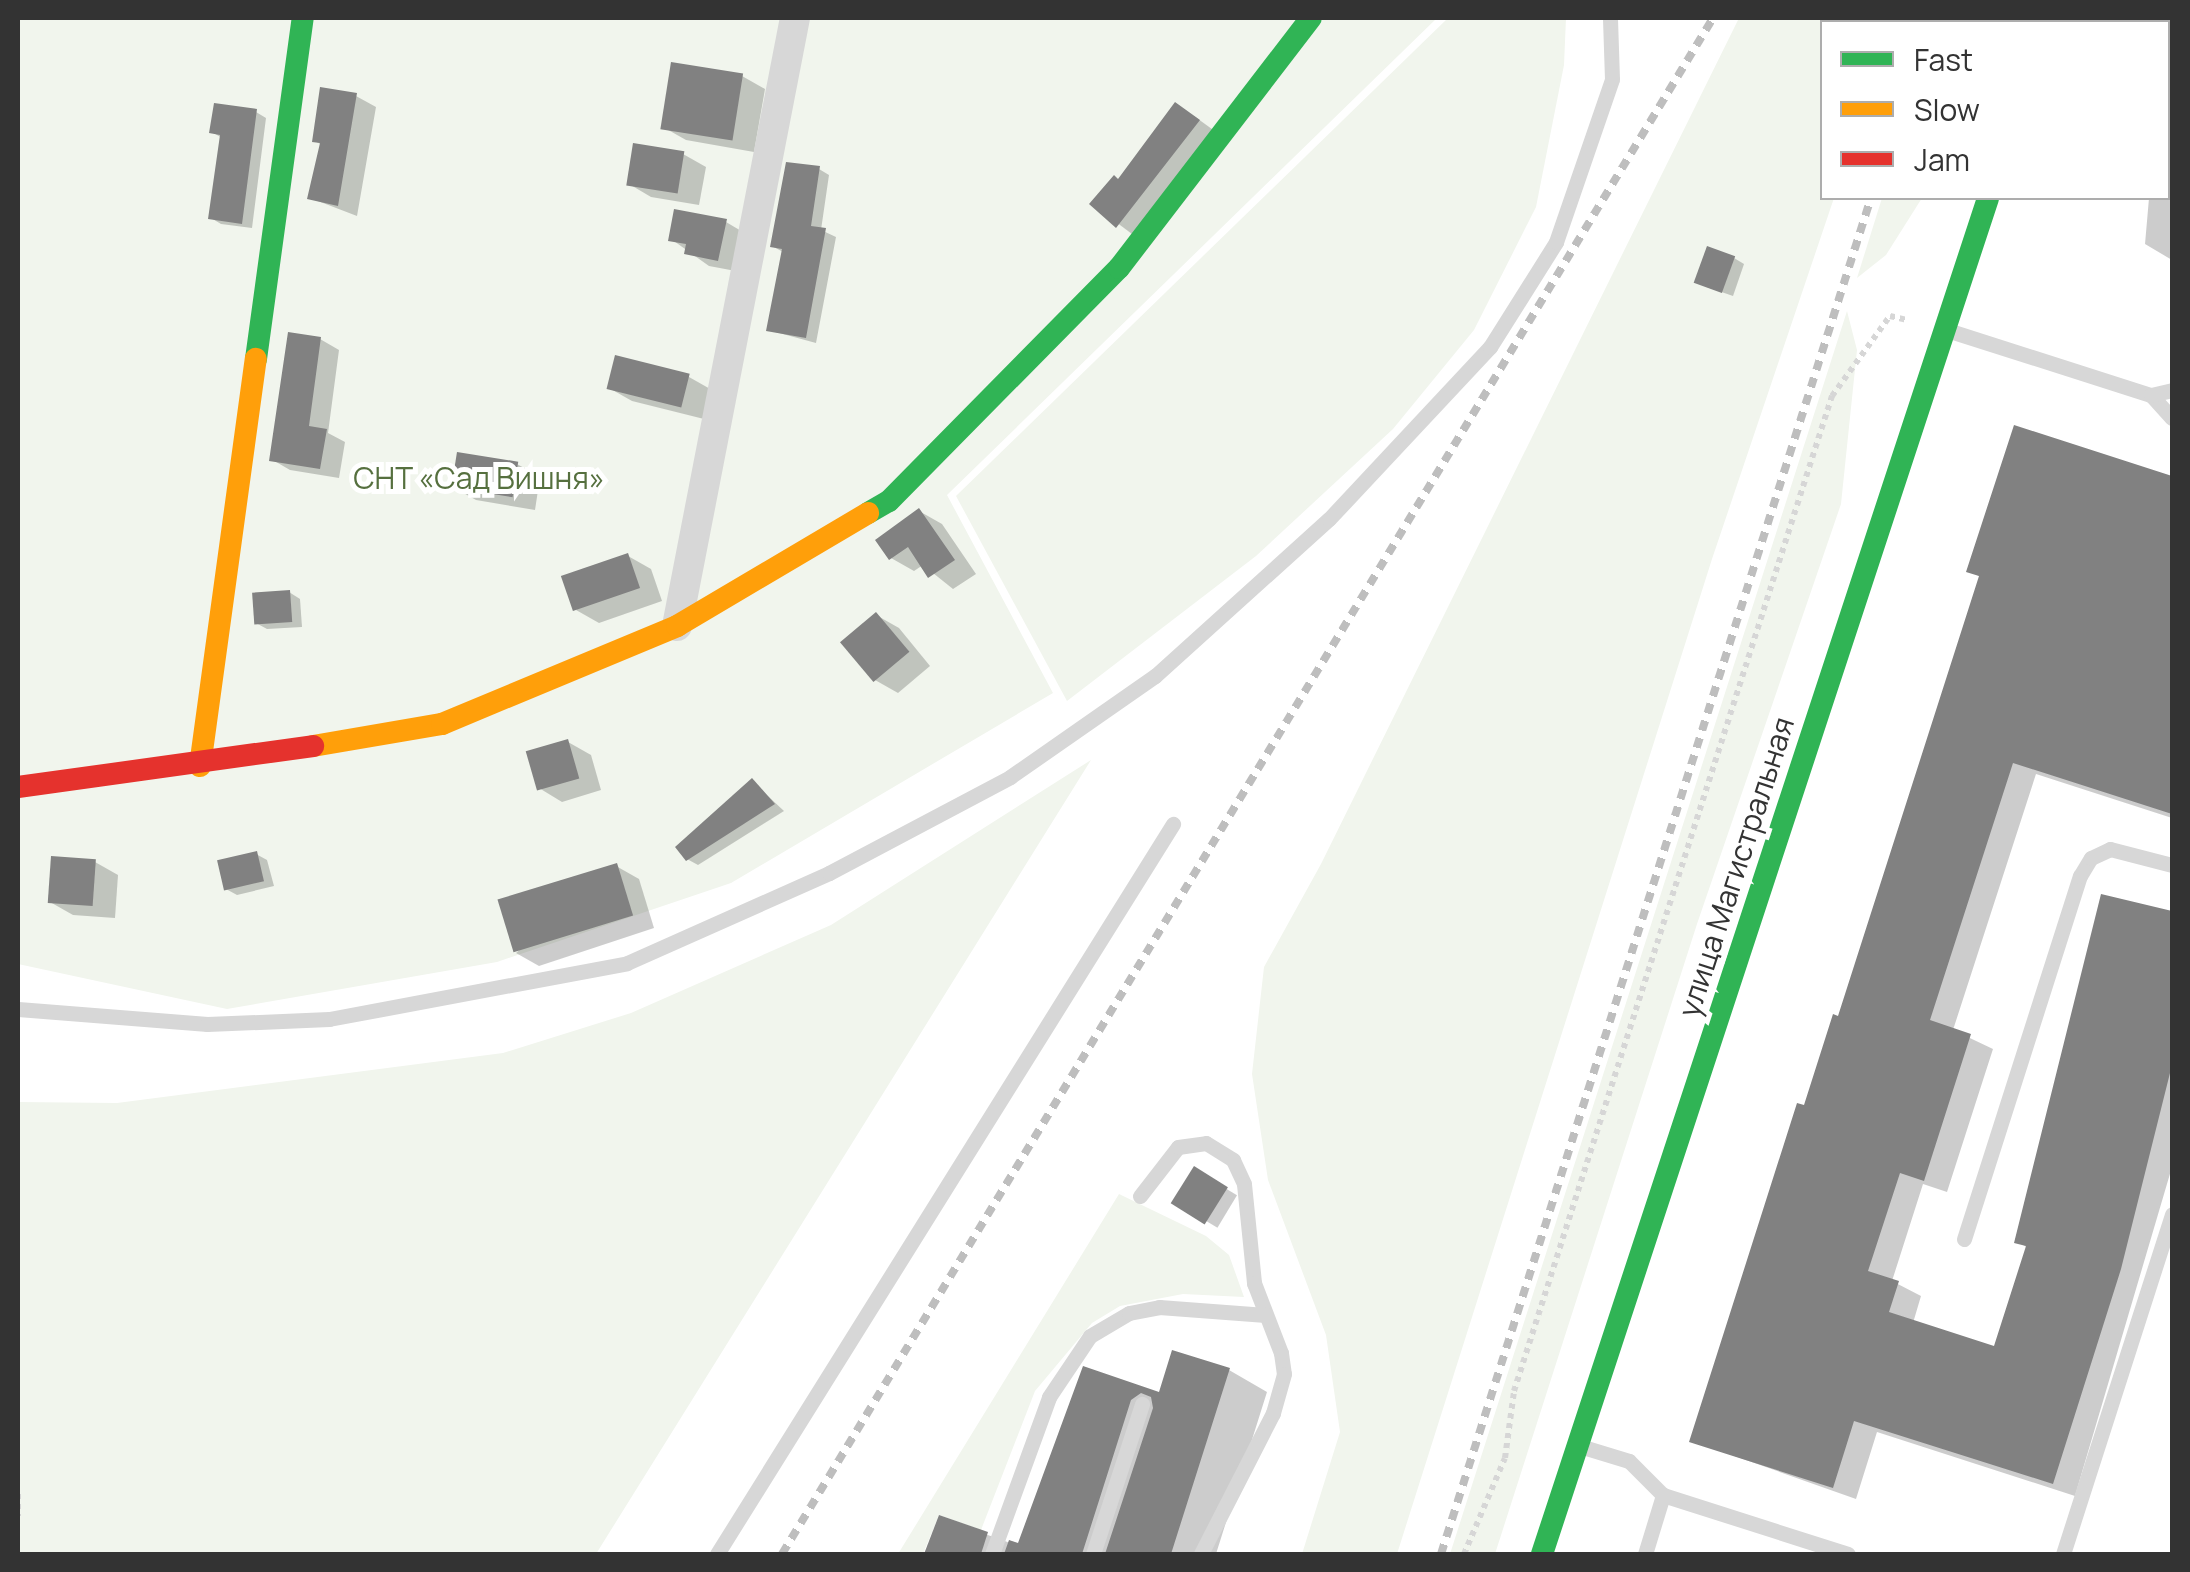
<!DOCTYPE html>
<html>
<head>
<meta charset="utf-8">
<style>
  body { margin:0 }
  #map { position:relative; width:2190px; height:1572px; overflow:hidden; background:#fff; font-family:Manrope,sans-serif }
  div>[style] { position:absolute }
  .green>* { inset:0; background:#f1f5ed }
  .shadow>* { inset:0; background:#0003; transform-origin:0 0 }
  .building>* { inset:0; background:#818181; transform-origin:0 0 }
  .path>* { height:6px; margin-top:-3px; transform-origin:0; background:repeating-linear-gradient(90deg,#d6d6d6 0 5px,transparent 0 10px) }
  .lane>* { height:15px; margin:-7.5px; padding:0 7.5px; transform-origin:7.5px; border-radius:7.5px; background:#d7d7d7 }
  .street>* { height:30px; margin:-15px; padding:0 15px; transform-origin:15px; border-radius:15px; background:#d7d7d7 }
  .fast>* { height:22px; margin:-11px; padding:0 11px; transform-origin:11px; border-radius:11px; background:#30b455 }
  .slow>* { height:22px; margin:-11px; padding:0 11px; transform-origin:11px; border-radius:11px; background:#ff9f0a }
  .jam>* { height:22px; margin:-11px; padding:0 11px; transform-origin:11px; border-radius:11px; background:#e5322d }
  .rail>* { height:8px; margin-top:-4px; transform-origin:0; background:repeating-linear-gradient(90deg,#bebebe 0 10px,transparent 0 18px) }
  span { translate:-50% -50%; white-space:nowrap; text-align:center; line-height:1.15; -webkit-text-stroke:10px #fff; paint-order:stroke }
  .park-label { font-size:30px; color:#56703f }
  .street-label { font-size:30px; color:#333 }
  .frame { position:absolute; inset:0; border:20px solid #333; pointer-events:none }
  .legend { position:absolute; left:1820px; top:20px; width:350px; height:180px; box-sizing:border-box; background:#fff; border:2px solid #adadad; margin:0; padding:12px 18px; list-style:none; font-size:30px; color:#333 }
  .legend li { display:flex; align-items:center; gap:20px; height:50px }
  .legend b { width:50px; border:2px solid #adadad }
</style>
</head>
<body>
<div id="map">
  <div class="green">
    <div style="clip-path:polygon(18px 18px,1437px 18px,947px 495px,1053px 693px,731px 883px,497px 962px,227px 1009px,18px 964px)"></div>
    <div style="clip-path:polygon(1448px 18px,1566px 18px,1564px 65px,1536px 207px,1474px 330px,1393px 429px,1256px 556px,1067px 701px,956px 496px)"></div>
    <div style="clip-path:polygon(1739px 18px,1895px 18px,1822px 22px,1822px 198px,1834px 198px,1712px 559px,1397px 1554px,1302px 1554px,1340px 1432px,1326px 1335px,1268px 1180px,1252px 1074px,1264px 967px,1321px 864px)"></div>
    <div style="clip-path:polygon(1882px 198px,1922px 198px,1886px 255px,1857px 278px)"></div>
    <div style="clip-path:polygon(1847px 311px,1857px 350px,1841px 504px,1697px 924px,1495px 1554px,1450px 1554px)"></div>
    <div style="clip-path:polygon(1091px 760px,596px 1554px,18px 1554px,18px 1102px,117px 1103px,503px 1053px,631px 1013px,831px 925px)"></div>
    <div style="clip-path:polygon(1119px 1194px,1206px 1236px,1229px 1255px,1244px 1297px,1183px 1294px,1120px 1306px,1092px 1323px,1035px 1391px,981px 1530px,939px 1515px,923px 1554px,898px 1554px)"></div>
  </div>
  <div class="shadow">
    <div style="clip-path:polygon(742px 76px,765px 89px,754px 152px,686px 140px,663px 127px)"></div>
    <div style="clip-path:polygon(356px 96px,376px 107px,357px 216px,310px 198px,322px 145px,315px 141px)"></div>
    <div style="clip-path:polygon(256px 112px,266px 118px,252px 228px,221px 224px,211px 218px,222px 138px,212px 132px)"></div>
    <div style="clip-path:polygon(1194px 116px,1216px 132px,1136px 237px,1092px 204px)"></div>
    <div style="clip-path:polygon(2168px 138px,2172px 138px,2172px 260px,2145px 244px,2149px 198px,2168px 198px)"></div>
    <div style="clip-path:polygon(683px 154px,706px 167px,699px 205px,651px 197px,629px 184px)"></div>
    <div style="clip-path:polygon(819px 169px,829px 175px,821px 230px,836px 237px,816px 343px,768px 330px,783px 252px,772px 246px)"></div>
    <div style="clip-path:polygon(726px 222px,748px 235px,741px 272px,709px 266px,671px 239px)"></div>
    <div style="clip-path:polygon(1734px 258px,1744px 264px,1733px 296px,1707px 287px)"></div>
    <div style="clip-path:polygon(320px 339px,339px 350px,328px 433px,345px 442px,339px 478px,290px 470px,271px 459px)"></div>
    <div style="clip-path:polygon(689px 377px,712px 390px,704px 419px,632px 401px,609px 388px)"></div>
    <div style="clip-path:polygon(2015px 428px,2172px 478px,2172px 818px,2036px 774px,1953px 1030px,1993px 1049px,1947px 1192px,1923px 1184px,1892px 1281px,1921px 1296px,1913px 1323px,1995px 1349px,2028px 1248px,2017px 1241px,2103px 897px,2172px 914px,2172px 1167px,2075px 1496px,1877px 1432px,1856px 1499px,1692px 1441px,1840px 1019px,1982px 578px,1969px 570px)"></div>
    <div style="clip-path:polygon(517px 464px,540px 477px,535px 510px,476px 500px,453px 487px)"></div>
    <div style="clip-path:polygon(919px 511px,942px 524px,976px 574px,953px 589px,923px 565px,914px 571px,891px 558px)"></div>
    <div style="clip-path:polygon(628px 556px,651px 569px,662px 601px,599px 623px,576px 610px)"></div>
    <div style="clip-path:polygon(289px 592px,300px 599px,302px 627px,267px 629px,256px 623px)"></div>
    <div style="clip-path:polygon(876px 615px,899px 628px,930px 666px,898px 693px,875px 680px)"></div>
    <div style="clip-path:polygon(568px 742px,591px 755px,601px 790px,562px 802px,539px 788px)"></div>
    <div style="clip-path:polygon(752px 781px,784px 811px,698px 865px,687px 859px)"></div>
    <div style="clip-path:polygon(256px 854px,267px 860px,274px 886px,237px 895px,226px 889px)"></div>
    <div style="clip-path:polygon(95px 862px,118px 875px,115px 918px,73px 915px,50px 902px)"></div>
    <div style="clip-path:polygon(616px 866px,639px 879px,654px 928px,539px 966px,516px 953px)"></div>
    <div style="left:1195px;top:1170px;width:49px;height:38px;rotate:31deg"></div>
    <div style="clip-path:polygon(1085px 1369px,1160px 1395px,1229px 1370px,1267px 1392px,1216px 1554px,927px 1554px,940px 1518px,1019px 1546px)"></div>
  </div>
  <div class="building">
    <div style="left:671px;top:62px;width:73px;height:68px;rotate:9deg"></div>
    <div style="clip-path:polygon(320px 87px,357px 93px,338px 206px,307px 199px,320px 143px,312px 142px)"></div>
    <div style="clip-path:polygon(1175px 102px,1200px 120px,1116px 228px,1089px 204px,1114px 175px,1118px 179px)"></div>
    <div style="clip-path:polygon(214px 103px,257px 109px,242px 224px,208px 219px,220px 135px,209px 133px)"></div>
    <div style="left:633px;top:143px;width:52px;height:43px;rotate:9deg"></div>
    <div style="clip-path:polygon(786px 162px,820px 166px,811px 226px,826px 228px,806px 338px,766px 331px,782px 249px,770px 247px)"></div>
    <div style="clip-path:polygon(674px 209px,727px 219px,718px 261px,684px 254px,686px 244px,668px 241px)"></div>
    <div style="left:1707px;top:246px;width:30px;height:39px;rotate:20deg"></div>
    <div style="clip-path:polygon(288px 332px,321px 337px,309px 426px,327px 429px,320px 469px,269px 461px)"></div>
    <div style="left:615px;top:355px;width:77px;height:35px;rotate:14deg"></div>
    <div style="clip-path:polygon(2014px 425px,2172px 476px,2172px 814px,2013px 763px,1930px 1020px,1971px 1034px,1924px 1181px,1900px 1173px,1868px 1271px,1899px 1281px,1889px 1312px,1994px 1346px,2026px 1246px,2014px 1243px,2101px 894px,2172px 911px,2172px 1065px,2121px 1269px,2053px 1484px,1854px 1421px,1833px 1488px,1689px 1442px,1797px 1103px,1804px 1105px,1833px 1014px,1838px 1016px,1979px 576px,1966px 572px)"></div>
    <div style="left:457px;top:452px;width:62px;height:36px;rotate:9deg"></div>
    <div style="clip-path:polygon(919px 508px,955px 560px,928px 578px,908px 547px,889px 560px,875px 540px)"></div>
    <div style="left:628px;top:553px;width:37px;height:71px;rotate:71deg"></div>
    <div style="left:290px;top:590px;width:32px;height:38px;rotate:86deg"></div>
    <div style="left:876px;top:612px;width:52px;height:47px;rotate:50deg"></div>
    <div style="left:568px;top:739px;width:41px;height:44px;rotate:74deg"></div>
    <div style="clip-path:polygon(752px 778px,775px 804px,686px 861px,675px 847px)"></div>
    <div style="left:257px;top:851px;width:31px;height:41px;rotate:77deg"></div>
    <div style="left:51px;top:856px;width:45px;height:47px;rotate:4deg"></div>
    <div style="left:617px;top:863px;width:55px;height:125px;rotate:73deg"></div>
    <div style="left:1194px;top:1166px;width:40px;height:44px;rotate:32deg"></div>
    <div style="clip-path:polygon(1172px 1350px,1230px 1368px,1171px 1554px,1105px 1554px,1153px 1408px,1151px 1397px,1141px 1393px,1131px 1400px,1082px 1554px,1004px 1554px,1009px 1540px,1018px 1543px,1083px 1366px,1159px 1392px)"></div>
    <div style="clip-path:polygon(939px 1515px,988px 1532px,981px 1554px,924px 1554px)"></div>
  </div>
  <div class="path">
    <div style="left:18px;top:1494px;width:22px;rotate:90deg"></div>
    <div style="left:1464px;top:1554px;width:104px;rotate:-66.9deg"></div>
    <div style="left:1505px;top:1458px;width:68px;rotate:-82.3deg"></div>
    <div style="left:1514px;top:1391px;width:1045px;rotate:-72.28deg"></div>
    <div style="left:1832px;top:396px;width:99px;rotate:-54.1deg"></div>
    <div style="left:1890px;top:316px;width:17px;rotate:13deg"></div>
  </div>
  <div class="lane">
    <div style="left:2168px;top:55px;width:4px;rotate:14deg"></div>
    <div style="left:1947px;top:330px;width:214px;rotate:17.7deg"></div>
    <div style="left:2151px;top:395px;width:31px;rotate:48deg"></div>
    <div style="left:2151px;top:395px;width:22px;rotate:-13deg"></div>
    <div style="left:18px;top:1009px;width:190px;rotate:4.5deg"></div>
    <div style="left:207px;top:1024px;width:122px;rotate:-2.3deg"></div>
    <div style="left:329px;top:1019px;width:303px;rotate:-10.6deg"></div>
    <div style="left:627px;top:963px;width:221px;rotate:-24deg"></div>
    <div style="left:829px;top:873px;width:205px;rotate:-27.9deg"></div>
    <div style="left:1010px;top:777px;width:177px;rotate:-34.9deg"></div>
    <div style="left:1155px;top:676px;width:234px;rotate:-42.1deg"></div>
    <div style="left:1329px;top:519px;width:236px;rotate:-46.9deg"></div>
    <div style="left:1490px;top:347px;width:124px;rotate:-57.8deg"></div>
    <div style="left:1556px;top:242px;width:172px;rotate:-71deg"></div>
    <div style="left:1612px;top:79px;width:61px;rotate:-91.9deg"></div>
    <div style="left:1140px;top:1196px;width:62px;rotate:-52.2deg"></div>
    <div style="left:1178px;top:1147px;width:28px;rotate:-8deg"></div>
    <div style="left:1206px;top:1143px;width:32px;rotate:32deg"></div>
    <div style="left:1233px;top:1160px;width:26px;rotate:65deg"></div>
    <div style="left:1244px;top:1184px;width:100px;rotate:84.2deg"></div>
    <div style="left:1254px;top:1283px;width:75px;rotate:68.9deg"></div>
    <div style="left:1281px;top:1353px;width:21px;rotate:82deg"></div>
    <div style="left:1284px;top:1374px;width:41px;rotate:105.8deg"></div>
    <div style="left:1273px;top:1413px;width:158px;rotate:117.1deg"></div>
    <div style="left:1964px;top:1239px;width:381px;rotate:-72.3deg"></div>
    <div style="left:2080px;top:876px;width:21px;rotate:-59deg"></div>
    <div style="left:2091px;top:858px;width:21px;rotate:-25deg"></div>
    <div style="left:2110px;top:849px;width:64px;rotate:14.5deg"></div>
    <div style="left:1583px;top:1447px;width:48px;rotate:16.9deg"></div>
    <div style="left:1629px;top:1461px;width:48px;rotate:45deg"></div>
    <div style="left:1663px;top:1495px;width:194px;rotate:17.7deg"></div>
    <div style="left:717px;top:1554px;width:861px;rotate:-58.01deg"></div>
    <div style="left:992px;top:1554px;width:167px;rotate:-70deg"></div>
    <div style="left:1049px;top:1397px;width:73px;rotate:-56.1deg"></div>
    <div style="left:1090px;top:1336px;width:45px;rotate:-30.5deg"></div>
    <div style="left:1129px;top:1313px;width:31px;rotate:-11deg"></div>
    <div style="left:1159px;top:1307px;width:107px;rotate:4.3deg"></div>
    <div style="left:1093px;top:1554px;width:158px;rotate:-71.9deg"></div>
    <div style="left:1645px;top:1554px;width:62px;rotate:-73deg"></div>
    <div style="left:2063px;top:1554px;width:357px;rotate:-72.2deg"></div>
  </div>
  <div class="street">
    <div style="left:677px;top:626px;width:619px;rotate:-79.02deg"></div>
  </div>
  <div class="fast">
    <div style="left:2045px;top:22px;width:4px;rotate:-63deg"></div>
    <div style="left:256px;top:359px;width:344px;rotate:-82.2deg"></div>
    <div style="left:868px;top:513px;width:24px;rotate:-30deg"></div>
    <div style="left:889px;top:501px;width:327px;rotate:-45.4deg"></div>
    <div style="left:1119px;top:268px;width:315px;rotate:-52.5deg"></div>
    <div style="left:1542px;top:1554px;width:1427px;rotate:-71.79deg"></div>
  </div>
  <div class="slow">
    <div style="left:313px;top:746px;width:131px;rotate:-9.7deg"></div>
    <div style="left:442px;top:724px;width:255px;rotate:-22.6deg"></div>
    <div style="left:677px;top:626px;width:222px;rotate:-30.6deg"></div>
    <div style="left:200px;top:766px;width:411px;rotate:-82.2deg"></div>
  </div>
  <div class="jam">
    <div style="left:18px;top:787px;width:298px;rotate:-7.9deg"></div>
  </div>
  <div class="rail">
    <div style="left:1927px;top:22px;width:4px;rotate:-63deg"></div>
    <div style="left:782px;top:1554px;width:1796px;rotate:-58.78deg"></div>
    <div style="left:1441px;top:1554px;width:1423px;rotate:-72.41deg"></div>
  </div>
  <div class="park-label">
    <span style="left:479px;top:478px">СНТ «Сад Вишня»</span>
  </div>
  <div class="street-label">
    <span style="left:1736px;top:867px;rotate:-72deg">улица Магистральная</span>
  </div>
  <div class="frame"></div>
  <ul class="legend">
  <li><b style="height:12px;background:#30b455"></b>Fast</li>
  <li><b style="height:12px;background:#ff9f0a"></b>Slow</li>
  <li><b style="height:12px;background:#e5322d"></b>Jam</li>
  </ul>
</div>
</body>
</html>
